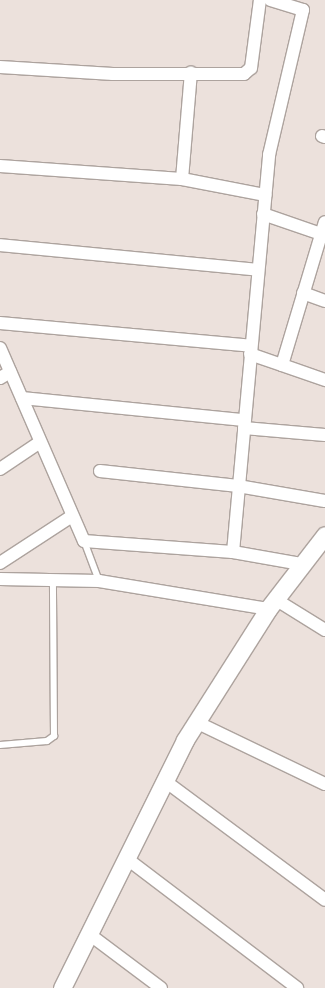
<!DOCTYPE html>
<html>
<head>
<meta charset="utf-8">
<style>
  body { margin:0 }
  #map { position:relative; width:325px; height:988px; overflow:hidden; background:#ece1dc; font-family:Karla,sans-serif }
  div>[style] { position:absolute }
  .roads { filter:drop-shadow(1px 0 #ada39e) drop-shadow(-1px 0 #ada39e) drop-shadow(0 1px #ada39e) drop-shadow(0 -1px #ada39e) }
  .lane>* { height:6px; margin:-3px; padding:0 3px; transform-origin:3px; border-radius:3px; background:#fff }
  .street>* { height:12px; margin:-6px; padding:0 6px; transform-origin:6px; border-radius:6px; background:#fff }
  .secondary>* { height:17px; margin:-8.5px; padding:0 8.5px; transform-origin:8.5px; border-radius:8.5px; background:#fff }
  span { translate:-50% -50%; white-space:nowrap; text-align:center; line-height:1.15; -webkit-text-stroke:3.5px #ece1dc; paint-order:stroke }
</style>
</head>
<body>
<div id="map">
  <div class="roads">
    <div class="lane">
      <div style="left:84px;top:541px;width:43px;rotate:69.4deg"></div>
      <div style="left:0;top:745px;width:47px;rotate:-4.9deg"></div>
      <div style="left:47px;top:741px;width:9px;rotate:-36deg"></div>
      <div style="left:54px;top:736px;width:156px;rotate:-90.4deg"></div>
    </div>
    <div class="street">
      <div style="left:0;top:67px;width:113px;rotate:3.5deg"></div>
      <div style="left:113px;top:74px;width:131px"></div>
      <div style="left:244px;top:74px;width:9px;rotate:-41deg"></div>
      <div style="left:251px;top:68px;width:69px;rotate:-82.5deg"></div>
      <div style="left:322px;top:136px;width:3px;rotate:18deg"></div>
      <div style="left:0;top:166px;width:182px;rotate:4.1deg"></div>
      <div style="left:182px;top:179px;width:85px;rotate:10.9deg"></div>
      <div style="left:182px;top:179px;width:107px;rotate:-85.2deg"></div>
      <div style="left:263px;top:214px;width:61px;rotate:19deg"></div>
      <div style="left:0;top:245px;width:259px;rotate:5.5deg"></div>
      <div style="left:303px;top:293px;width:23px;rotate:20deg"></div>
      <div style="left:0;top:323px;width:252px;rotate:5.2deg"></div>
      <div style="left:0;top:348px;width:210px;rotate:66.5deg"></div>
      <div style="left:84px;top:541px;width:149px;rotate:4.2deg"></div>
      <div style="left:233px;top:552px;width:69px;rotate:10deg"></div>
      <div style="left:250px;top:354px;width:34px;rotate:19deg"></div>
      <div style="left:282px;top:365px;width:149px;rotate:-73.3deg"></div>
      <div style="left:282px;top:365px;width:46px;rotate:19.2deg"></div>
      <div style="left:0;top:378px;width:12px;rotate:-31deg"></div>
      <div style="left:22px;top:398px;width:223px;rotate:5.7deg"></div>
      <div style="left:244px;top:428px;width:81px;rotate:4.9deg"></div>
      <div style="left:0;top:469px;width:48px;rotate:-34deg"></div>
      <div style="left:100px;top:471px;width:139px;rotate:6.2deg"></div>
      <div style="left:238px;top:486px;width:88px;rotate:9.8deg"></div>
      <div style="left:233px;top:552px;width:399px;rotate:-84.8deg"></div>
      <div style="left:269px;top:155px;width:149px;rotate:-76.8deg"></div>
      <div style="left:303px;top:10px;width:34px;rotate:-163deg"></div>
      <div style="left:0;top:563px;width:86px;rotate:-33.1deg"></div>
      <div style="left:0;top:579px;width:99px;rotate:1.2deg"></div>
      <div style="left:99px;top:581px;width:171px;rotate:9.4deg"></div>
      <div style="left:275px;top:599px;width:59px;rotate:31.8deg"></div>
      <div style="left:196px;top:722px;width:143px;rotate:25.7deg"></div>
      <div style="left:165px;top:781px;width:199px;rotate:36.6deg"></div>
      <div style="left:126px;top:858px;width:215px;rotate:37.2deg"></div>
      <div style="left:89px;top:934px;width:90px;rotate:36.9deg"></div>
    </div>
    <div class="secondary">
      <div style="left:62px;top:988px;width:277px;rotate:-63.6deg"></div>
      <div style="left:185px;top:740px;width:155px;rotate:-57.6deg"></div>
      <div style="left:268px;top:609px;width:93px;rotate:-52.4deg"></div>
    </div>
  </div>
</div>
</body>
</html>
